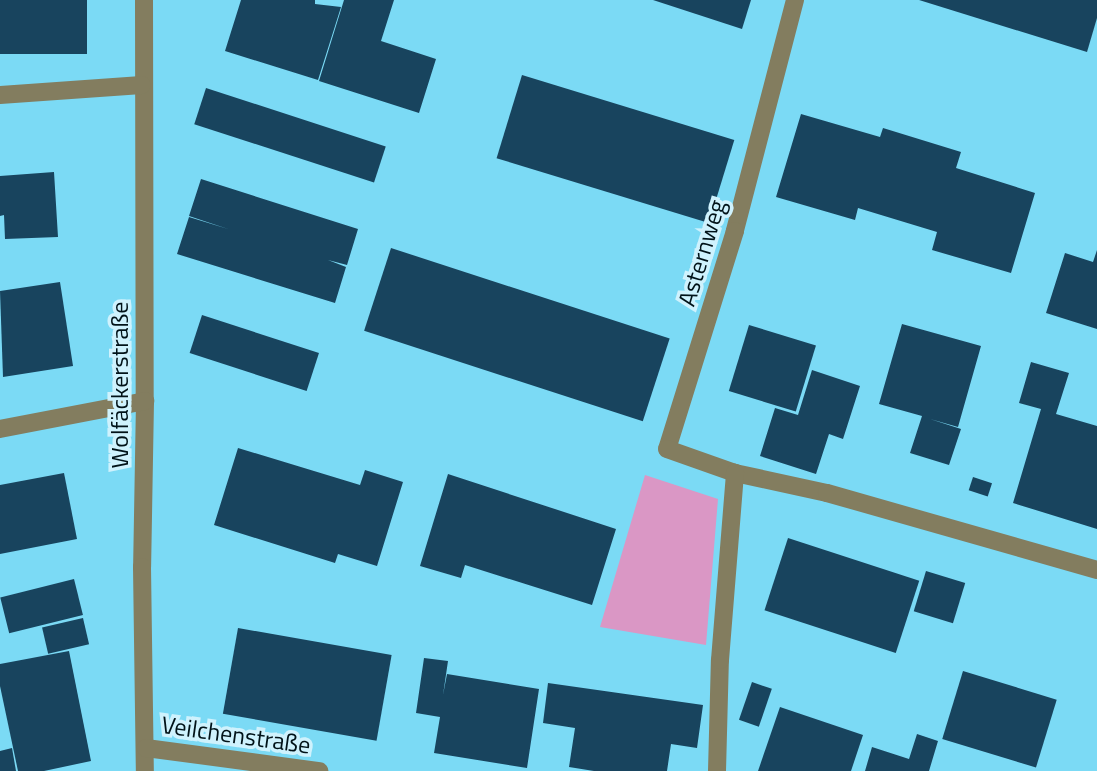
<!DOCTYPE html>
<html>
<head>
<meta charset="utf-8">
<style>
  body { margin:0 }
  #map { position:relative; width:1097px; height:771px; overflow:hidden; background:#7bdaf5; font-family:"Titillium Web",sans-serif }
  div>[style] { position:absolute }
  .green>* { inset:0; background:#da97c5 }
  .building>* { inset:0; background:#18445e; transform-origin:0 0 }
  .street>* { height:18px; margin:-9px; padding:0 9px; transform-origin:9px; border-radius:9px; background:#837d5f }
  span { translate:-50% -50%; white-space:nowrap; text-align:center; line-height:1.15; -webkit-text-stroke:7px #cff2fd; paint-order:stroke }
  .street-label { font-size:24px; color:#011218 }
</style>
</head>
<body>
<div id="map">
  <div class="green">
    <div style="clip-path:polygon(645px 475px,718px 499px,706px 645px,600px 627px)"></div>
  </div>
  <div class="building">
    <div style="left:0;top:0;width:87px;height:54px"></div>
    <div style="clip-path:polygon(241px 0,315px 0,315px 4px,341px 7px,318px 80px,225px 51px)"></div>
    <div style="clip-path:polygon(344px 0,394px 0,381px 41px,436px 59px,419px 113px,319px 81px)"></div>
    <div style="clip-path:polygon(653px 0,751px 0,742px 29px)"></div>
    <div style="clip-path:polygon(919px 0,1097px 0,1097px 18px,1087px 52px)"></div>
    <div style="left:522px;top:75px;width:222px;height:87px;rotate:17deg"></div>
    <div style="left:206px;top:88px;width:189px;height:38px;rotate:18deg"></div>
    <div style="clip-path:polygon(801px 114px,880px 137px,883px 128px,961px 152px,956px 168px,1035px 193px,1011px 273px,932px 250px,937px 232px,858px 208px,855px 220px,776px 197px)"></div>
    <div style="clip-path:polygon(54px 172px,58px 237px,5px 239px,4px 215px,0 216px,0 176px)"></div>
    <div style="clip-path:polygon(201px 179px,358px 229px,347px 265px,328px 260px,346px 267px,335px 303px,177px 254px,189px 217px,228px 229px,189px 216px)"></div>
    <div style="left:391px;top:248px;width:293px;height:87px;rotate:18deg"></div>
    <div style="clip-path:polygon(1097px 250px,1097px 329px,1046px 313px,1065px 253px,1093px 262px)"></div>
    <div style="clip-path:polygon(60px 282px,73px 366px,3px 377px,0 291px)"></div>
    <div style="left:202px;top:315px;width:123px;height:40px;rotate:18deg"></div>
    <div style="clip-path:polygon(902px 324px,981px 346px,958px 427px,930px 419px,961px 429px,949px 465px,910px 453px,922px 416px,879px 404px)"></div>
    <div style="left:749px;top:325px;width:70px;height:69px;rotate:17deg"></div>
    <div style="clip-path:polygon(1031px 362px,1069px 373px,1056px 414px,1097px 426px,1097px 529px,1013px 503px,1041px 409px,1019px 403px)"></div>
    <div style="clip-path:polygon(812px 370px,860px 386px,843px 439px,829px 434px,816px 474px,760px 456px,775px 408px,798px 415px)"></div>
    <div style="clip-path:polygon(238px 448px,360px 485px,365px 470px,403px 482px,377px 566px,338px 554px,335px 563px,214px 525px)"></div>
    <div style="clip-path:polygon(64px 473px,77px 539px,0 554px,0 485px)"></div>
    <div style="clip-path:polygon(448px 474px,616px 529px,592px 605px,465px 565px,461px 578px,420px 566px)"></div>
    <div style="left:973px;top:477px;width:20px;height:14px;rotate:18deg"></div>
    <div style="left:788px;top:538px;width:138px;height:76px;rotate:18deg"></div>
    <div style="left:926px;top:571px;width:41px;height:42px;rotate:17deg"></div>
    <div style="left:74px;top:579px;width:37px;height:76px;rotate:76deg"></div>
    <div style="left:83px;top:618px;width:27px;height:42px;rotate:77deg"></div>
    <div style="left:238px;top:628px;width:156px;height:87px;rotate:10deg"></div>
    <div style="clip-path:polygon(69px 651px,91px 761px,44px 771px,18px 771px,0 686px,0 664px)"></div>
    <div style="clip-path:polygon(424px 658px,448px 661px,443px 695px,447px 674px,539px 689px,527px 768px,434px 753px,440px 717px,416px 713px)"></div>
    <div style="left:963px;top:671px;width:98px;height:71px;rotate:17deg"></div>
    <div style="left:752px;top:682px;width:21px;height:40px;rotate:19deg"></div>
    <div style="clip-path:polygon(548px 683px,703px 705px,697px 748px,671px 744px,667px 771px,594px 771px,569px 767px,575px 728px,543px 723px)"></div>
    <div style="clip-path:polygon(780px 707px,863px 735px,851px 771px,758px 771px)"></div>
    <div style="clip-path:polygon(917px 734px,938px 741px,929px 771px,865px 771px,872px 747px,909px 759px)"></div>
    <div style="clip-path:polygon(12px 748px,16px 771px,0 771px,0 751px)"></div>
  </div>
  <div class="street">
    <div style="left:144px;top:0;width:401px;rotate:89.9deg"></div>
    <div style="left:145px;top:401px;width:166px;rotate:91deg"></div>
    <div style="left:142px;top:567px;width:204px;rotate:89.2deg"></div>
    <div style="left:795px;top:0;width:239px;rotate:104.6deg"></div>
    <div style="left:735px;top:231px;width:228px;rotate:107.3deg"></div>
    <div style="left:667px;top:449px;width:72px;rotate:19.4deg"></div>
    <div style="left:735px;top:473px;width:94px;rotate:12.3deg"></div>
    <div style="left:827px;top:493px;width:281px;rotate:15.9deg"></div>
    <div style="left:0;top:95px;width:142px;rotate:-4deg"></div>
    <div style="left:0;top:429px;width:148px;rotate:-10.9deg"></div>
    <div style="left:146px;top:748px;width:175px;rotate:7.6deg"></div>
    <div style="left:717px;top:771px;width:111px;rotate:-88.5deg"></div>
    <div style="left:720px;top:660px;width:188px;rotate:-85.4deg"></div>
  </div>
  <div class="street-label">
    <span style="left:702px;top:253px;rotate:-73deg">Asternweg</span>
    <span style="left:120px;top:385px;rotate:-90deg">Wolfäckerstraße</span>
    <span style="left:236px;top:735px;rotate:8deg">Veilchenstraße</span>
  </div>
</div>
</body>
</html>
